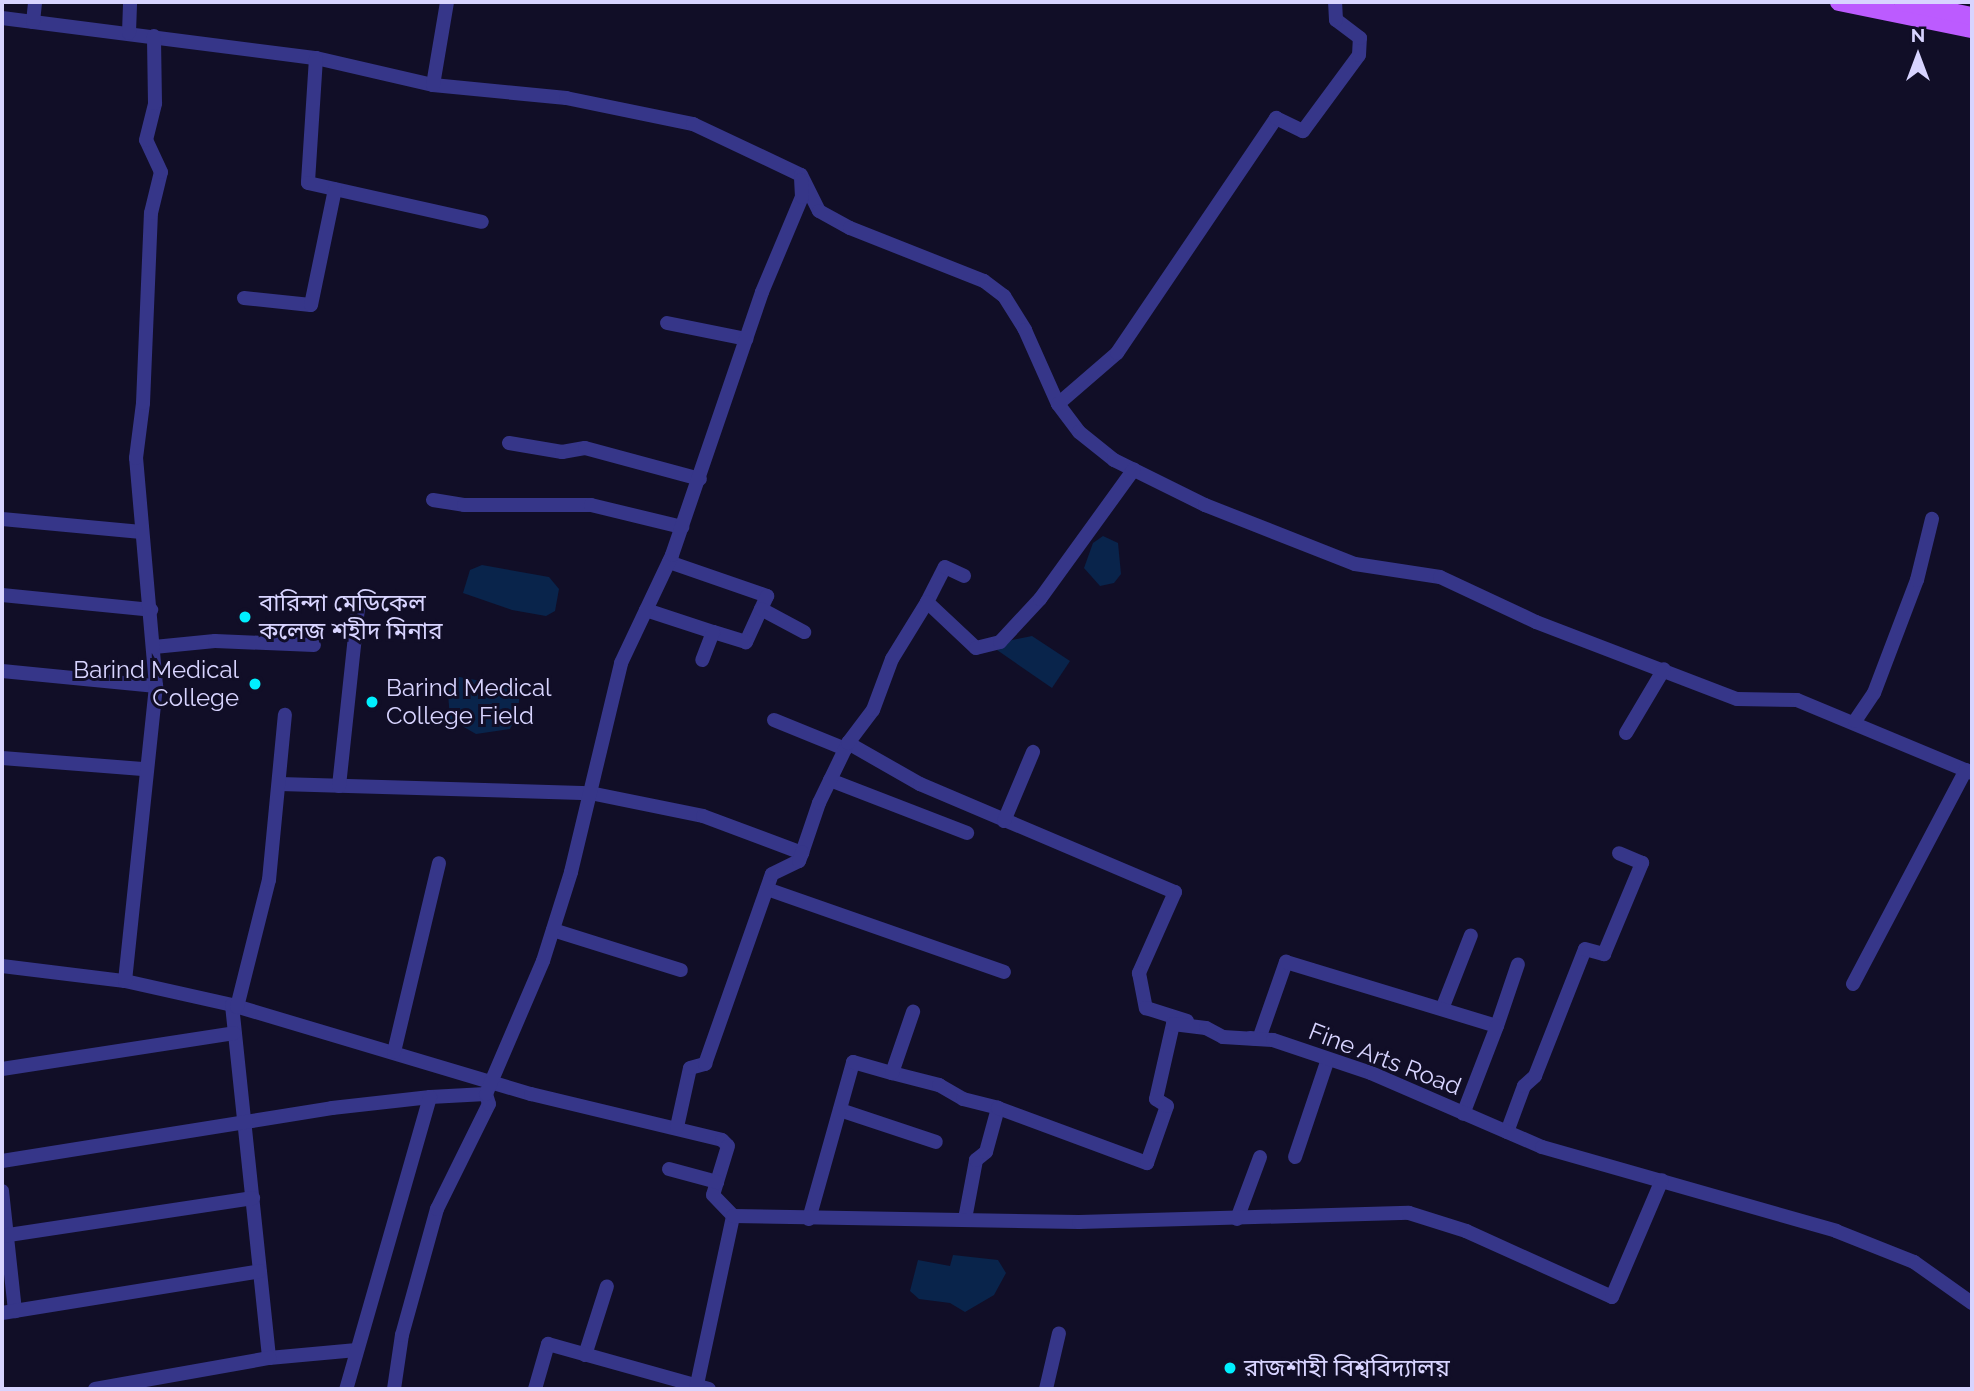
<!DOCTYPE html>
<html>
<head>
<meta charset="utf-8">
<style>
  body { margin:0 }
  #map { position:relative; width:1974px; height:1391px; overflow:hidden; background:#110e27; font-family:Raleway,"Noto Sans Bengali",sans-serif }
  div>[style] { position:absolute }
  .water>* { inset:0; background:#09244b }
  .minor>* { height:14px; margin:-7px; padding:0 7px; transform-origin:7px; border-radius:7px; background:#363689 }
  .major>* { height:18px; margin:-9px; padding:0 9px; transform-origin:9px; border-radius:9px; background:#bc5bff }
  .dots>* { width:19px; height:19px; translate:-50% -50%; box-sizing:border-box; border:4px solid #110e27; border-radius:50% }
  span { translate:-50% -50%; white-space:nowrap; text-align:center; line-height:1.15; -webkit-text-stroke:6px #110e27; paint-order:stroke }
  .poi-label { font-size:24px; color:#d8d4ff }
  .left { translate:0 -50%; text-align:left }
  .right { translate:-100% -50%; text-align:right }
  .street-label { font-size:24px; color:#d8d4ff }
  .frame { position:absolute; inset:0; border:4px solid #d8d4ff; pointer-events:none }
  .north { position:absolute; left:1883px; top:21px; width:70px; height:70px; -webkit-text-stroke:5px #110e27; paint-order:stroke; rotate:0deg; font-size:19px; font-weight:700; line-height:28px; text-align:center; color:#d8d4ff }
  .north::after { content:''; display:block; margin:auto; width:24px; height:32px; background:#d8d4ff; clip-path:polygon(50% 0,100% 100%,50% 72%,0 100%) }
</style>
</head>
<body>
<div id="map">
  <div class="water">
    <div style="clip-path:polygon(1103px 536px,1118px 543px,1121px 574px,1114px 583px,1100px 586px,1084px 568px,1093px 543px)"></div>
    <div style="clip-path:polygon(482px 565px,549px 577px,559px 589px,555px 611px,546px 616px,512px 610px,463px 593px,470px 570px)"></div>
    <div style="clip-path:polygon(1032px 636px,1070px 661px,1052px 688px,997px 650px,1012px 640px)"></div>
    <div style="clip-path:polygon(454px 676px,520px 688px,518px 713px,510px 729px,476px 734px,450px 719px,448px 693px)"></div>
    <div style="clip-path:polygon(953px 1255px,998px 1260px,1006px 1273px,994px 1295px,965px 1312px,950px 1303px,919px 1299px,910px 1291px,918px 1260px,950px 1266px)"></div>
  </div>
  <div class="minor">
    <div style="left:2px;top:18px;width:317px;rotate:7.3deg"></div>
    <div style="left:316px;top:58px;width:120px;rotate:13deg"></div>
    <div style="left:433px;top:85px;width:134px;rotate:5.6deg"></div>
    <div style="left:566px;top:98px;width:130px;rotate:11.6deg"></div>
    <div style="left:693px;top:124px;width:119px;rotate:25.3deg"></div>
    <div style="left:801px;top:175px;width:40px;rotate:63.4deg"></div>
    <div style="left:819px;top:211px;width:35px;rotate:29deg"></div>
    <div style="left:850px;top:228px;width:144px;rotate:21.6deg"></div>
    <div style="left:984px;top:281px;width:25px;rotate:37deg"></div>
    <div style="left:1004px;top:296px;width:40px;rotate:58deg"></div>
    <div style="left:1025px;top:330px;width:81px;rotate:66deg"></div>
    <div style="left:1058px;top:404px;width:35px;rotate:53deg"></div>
    <div style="left:1079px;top:432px;width:45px;rotate:38.7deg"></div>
    <div style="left:1114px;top:460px;width:102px;rotate:26.3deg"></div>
    <div style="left:1205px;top:505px;width:161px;rotate:21.5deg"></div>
    <div style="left:1355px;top:564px;width:86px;rotate:8.7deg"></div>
    <div style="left:1440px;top:577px;width:106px;rotate:25.1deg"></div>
    <div style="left:1536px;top:622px;width:215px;rotate:21deg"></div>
    <div style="left:1737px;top:699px;width:60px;rotate:1deg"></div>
    <div style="left:1797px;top:700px;width:190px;rotate:22.6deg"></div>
    <div style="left:33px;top:22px;width:20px;rotate:-84deg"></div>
    <div style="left:129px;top:33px;width:31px;rotate:-88deg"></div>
    <div style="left:316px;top:58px;width:125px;rotate:93.7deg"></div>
    <div style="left:308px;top:183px;width:178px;rotate:12.6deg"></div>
    <div style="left:433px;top:85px;width:84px;rotate:-80.4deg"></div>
    <div style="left:244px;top:298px;width:67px;rotate:6deg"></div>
    <div style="left:311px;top:305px;width:118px;rotate:-78.3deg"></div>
    <div style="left:667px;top:323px;width:81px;rotate:11.4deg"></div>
    <div style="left:1058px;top:404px;width:78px;rotate:-40.8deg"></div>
    <div style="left:1117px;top:353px;width:284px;rotate:-55.9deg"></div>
    <div style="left:1276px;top:118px;width:30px;rotate:26deg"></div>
    <div style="left:1303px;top:131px;width:94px;rotate:-53.6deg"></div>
    <div style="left:1359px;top:55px;width:17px;rotate:-87deg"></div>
    <div style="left:1360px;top:38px;width:30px;rotate:-143deg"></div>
    <div style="left:1336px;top:20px;width:18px;rotate:-93deg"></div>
    <div style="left:509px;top:443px;width:54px;rotate:9.6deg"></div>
    <div style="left:562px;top:452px;width:23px;rotate:-10deg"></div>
    <div style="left:585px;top:448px;width:119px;rotate:15.1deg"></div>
    <div style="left:433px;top:500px;width:31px;rotate:9deg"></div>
    <div style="left:464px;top:505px;width:127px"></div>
    <div style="left:591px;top:505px;width:94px;rotate:13.6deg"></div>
    <div style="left:2px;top:519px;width:140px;rotate:5.3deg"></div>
    <div style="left:669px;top:562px;width:104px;rotate:19.1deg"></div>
    <div style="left:767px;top:596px;width:51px;rotate:114.5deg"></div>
    <div style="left:746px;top:642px;width:34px;rotate:-163deg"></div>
    <div style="left:2px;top:595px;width:150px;rotate:5.7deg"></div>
    <div style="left:927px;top:602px;width:39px;rotate:-63deg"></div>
    <div style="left:945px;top:567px;width:21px;rotate:25deg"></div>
    <div style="left:761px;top:609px;width:49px;rotate:28.1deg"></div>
    <div style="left:646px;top:610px;width:71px;rotate:18.2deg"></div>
    <div style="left:713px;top:632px;width:30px;rotate:111deg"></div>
    <div style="left:154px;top:647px;width:61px;rotate:-5.6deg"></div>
    <div style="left:215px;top:641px;width:99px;rotate:2.3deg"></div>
    <div style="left:2px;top:671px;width:155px;rotate:5.6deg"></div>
    <div style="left:774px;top:720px;width:77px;rotate:22.2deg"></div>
    <div style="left:1855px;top:721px;width:34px;rotate:-56deg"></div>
    <div style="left:1874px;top:693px;width:121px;rotate:-69.2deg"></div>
    <div style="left:1917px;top:580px;width:63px;rotate:-76.2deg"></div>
    <div style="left:1626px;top:733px;width:74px;rotate:-59.3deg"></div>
    <div style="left:848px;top:743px;width:83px;rotate:29.7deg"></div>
    <div style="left:920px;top:784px;width:277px;rotate:23deg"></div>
    <div style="left:1175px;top:892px;width:89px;rotate:114deg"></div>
    <div style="left:1139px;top:973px;width:36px;rotate:79deg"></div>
    <div style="left:1146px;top:1008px;width:43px;rotate:17.6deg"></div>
    <div style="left:2px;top:758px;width:141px;rotate:4.5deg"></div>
    <div style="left:830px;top:780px;width:147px;rotate:21.1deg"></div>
    <div style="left:280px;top:784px;width:310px;rotate:1.7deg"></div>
    <div style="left:590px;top:793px;width:115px;rotate:11.5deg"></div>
    <div style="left:703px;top:816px;width:106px;rotate:20.5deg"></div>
    <div style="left:802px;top:853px;width:53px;rotate:-71.2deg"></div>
    <div style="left:819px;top:803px;width:67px;rotate:-64.2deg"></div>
    <div style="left:848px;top:743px;width:41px;rotate:-52.9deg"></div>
    <div style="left:873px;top:710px;width:54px;rotate:-69.6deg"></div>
    <div style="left:892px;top:659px;width:67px;rotate:-58.4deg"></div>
    <div style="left:927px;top:602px;width:67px;rotate:43.2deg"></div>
    <div style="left:976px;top:648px;width:25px;rotate:-14deg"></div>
    <div style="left:1000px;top:642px;width:59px;rotate:-47.1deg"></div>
    <div style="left:1040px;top:599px;width:160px;rotate:-54.1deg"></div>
    <div style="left:339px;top:786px;width:189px;rotate:-83.9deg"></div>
    <div style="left:1004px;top:821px;width:75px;rotate:-67.2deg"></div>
    <div style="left:767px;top:889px;width:251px;rotate:19.3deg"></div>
    <div style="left:553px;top:930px;width:134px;rotate:17.4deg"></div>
    <div style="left:2px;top:966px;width:124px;rotate:7deg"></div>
    <div style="left:125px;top:981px;width:110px;rotate:12.6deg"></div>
    <div style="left:232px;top:1005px;width:355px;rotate:84deg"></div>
    <div style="left:269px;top:1358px;width:88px;rotate:-5.2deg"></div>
    <div style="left:125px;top:981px;width:297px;rotate:-84deg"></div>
    <div style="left:156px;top:686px;width:229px;rotate:-95deg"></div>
    <div style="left:136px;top:458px;width:55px;rotate:-82.7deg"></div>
    <div style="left:143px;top:403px;width:190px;rotate:-87.6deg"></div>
    <div style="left:151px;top:213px;width:42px;rotate:-76.3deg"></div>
    <div style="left:161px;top:172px;width:35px;rotate:-115deg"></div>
    <div style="left:146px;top:140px;width:38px;rotate:-76deg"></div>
    <div style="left:155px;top:103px;width:67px;rotate:-90.9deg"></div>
    <div style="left:1853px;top:984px;width:242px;rotate:-62.2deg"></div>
    <div style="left:232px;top:1005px;width:312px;rotate:16.6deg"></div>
    <div style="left:531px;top:1094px;width:196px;rotate:13.5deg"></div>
    <div style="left:722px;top:1140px;width:8px;rotate:45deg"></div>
    <div style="left:728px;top:1146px;width:51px;rotate:107deg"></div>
    <div style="left:713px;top:1195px;width:29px;rotate:46deg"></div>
    <div style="left:237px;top:1007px;width:131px;rotate:-75.9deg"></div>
    <div style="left:269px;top:880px;width:166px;rotate:-84.5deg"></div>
    <div style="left:1442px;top:1009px;width:79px;rotate:-68.6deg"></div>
    <div style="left:1497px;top:1026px;width:65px;rotate:-71.3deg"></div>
    <div style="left:1250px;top:1038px;width:9px;rotate:6deg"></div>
    <div style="left:1259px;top:1039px;width:82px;rotate:-70.7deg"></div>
    <div style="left:1286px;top:962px;width:220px;rotate:16.9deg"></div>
    <div style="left:1497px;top:1026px;width:94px;rotate:111.1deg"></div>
    <div style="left:394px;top:1052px;width:194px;rotate:-76.6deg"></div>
    <div style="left:2px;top:1069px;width:235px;rotate:-8.8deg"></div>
    <div style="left:892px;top:1073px;width:49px;rotate:14.3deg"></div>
    <div style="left:939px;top:1085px;width:28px;rotate:30deg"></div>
    <div style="left:963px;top:1099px;width:36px;rotate:14deg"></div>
    <div style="left:430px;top:1097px;width:56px;rotate:-3.1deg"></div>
    <div style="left:840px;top:1110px;width:101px;rotate:18.4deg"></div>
    <div style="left:677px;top:1127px;width:60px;rotate:-77.6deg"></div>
    <div style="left:690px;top:1068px;width:16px;rotate:-15deg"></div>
    <div style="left:705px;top:1064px;width:201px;rotate:-70.6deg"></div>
    <div style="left:772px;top:874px;width:30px;rotate:-26deg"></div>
    <div style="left:799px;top:861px;width:9px;rotate:-69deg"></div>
    <div style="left:1507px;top:1132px;width:49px;rotate:-69.7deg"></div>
    <div style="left:1524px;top:1086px;width:15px;rotate:-42deg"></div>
    <div style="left:1535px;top:1076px;width:136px;rotate:-68.5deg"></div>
    <div style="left:1585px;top:949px;width:20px;rotate:15deg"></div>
    <div style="left:1604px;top:954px;width:99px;rotate:-67.3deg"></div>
    <div style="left:1642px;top:863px;width:25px;rotate:-157deg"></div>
    <div style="left:1295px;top:1157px;width:103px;rotate:-71.4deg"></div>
    <div style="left:2px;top:1161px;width:334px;rotate:-9.1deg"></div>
    <div style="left:332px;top:1108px;width:99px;rotate:-6.4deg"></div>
    <div style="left:430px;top:1097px;width:304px;rotate:106deg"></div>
    <div style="left:669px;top:1169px;width:50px;rotate:15.2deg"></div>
    <div style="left:2px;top:1191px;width:121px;rotate:83.8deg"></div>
    <div style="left:809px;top:1219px;width:163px;rotate:-74.3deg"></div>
    <div style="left:853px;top:1062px;width:41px;rotate:15.8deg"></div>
    <div style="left:892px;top:1073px;width:65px;rotate:-71deg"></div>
    <div style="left:965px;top:1219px;width:60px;rotate:-79.4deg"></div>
    <div style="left:976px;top:1160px;width:13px;rotate:-39deg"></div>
    <div style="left:986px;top:1152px;width:46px;rotate:-74.7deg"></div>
    <div style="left:998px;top:1108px;width:159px;rotate:20.3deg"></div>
    <div style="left:1147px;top:1163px;width:60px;rotate:-70.7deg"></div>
    <div style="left:1167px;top:1106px;width:13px;rotate:-148deg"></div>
    <div style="left:1156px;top:1099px;width:77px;rotate:-77.2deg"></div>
    <div style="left:1173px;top:1024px;width:33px;rotate:7deg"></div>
    <div style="left:1206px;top:1028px;width:19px;rotate:28deg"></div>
    <div style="left:1223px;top:1037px;width:50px;rotate:3.4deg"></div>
    <div style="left:1273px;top:1040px;width:103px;rotate:18.6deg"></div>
    <div style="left:1371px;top:1073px;width:186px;rotate:23.4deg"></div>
    <div style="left:1542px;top:1147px;width:306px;rotate:15.9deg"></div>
    <div style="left:1836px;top:1231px;width:84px;rotate:21.7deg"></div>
    <div style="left:1914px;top:1262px;width:71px;rotate:35.3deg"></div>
    <div style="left:1237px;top:1219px;width:66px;rotate:-69.6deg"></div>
    <div style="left:2px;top:1236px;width:254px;rotate:-8.6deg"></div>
    <div style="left:2px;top:1313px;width:261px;rotate:-9.2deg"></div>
    <div style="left:585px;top:1355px;width:72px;rotate:-72.3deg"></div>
    <div style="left:95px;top:1389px;width:177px;rotate:-10.1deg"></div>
    <div style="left:394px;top:1389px;width:55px;rotate:-81.6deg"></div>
    <div style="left:402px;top:1335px;width:131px;rotate:-74.5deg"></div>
    <div style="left:437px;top:1209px;width:117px;rotate:-63.7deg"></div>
    <div style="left:489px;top:1104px;width:10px;rotate:-107deg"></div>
    <div style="left:486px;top:1094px;width:145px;rotate:-66.8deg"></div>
    <div style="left:543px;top:961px;width:93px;rotate:-72.5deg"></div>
    <div style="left:571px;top:872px;width:215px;rotate:-76.5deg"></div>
    <div style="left:621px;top:663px;width:119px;rotate:-64.7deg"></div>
    <div style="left:672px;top:555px;width:278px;rotate:-71.1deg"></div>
    <div style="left:762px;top:292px;width:103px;rotate:-67.2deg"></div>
    <div style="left:802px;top:197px;width:17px;rotate:-93deg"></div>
    <div style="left:535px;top:1389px;width:47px;rotate:-73.9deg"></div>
    <div style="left:548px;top:1344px;width:167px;rotate:15.6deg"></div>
    <div style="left:696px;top:1389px;width:177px;rotate:-77.9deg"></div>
    <div style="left:733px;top:1216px;width:346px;rotate:1deg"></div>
    <div style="left:1079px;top:1222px;width:330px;rotate:-1.6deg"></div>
    <div style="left:1409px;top:1213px;width:60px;rotate:17.5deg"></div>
    <div style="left:1466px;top:1231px;width:160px;rotate:24.3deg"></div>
    <div style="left:1612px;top:1297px;width:127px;rotate:-66.9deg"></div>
    <div style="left:1046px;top:1389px;width:57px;rotate:-76.9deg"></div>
  </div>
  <div class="major">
    <div style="left:1839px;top:2px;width:136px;rotate:11.5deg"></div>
    <div style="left:1903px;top:2px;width:70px;rotate:11.5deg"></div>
  </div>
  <div class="dots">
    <div style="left:245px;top:617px;background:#00efff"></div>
    <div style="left:255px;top:684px;background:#00efff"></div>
    <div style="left:372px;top:702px;background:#00efff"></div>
    <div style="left:1230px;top:1368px;background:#00efff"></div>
  </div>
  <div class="poi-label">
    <span class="left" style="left:259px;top:617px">বারিন্দা মেডিকেল<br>কলেজ শহীদ মিনার</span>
    <span class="right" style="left:239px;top:684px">Barind Medical<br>College</span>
    <span class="left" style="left:386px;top:702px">Barind Medical<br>College Field</span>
    <span class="left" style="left:1244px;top:1368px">রাজশাহী বিশ্ববিদ্যালয়</span>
  </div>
  <div class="street-label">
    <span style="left:1385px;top:1059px;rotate:21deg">Fine Arts Road</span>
  </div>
  <div class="frame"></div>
  <div class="north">N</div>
</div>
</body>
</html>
